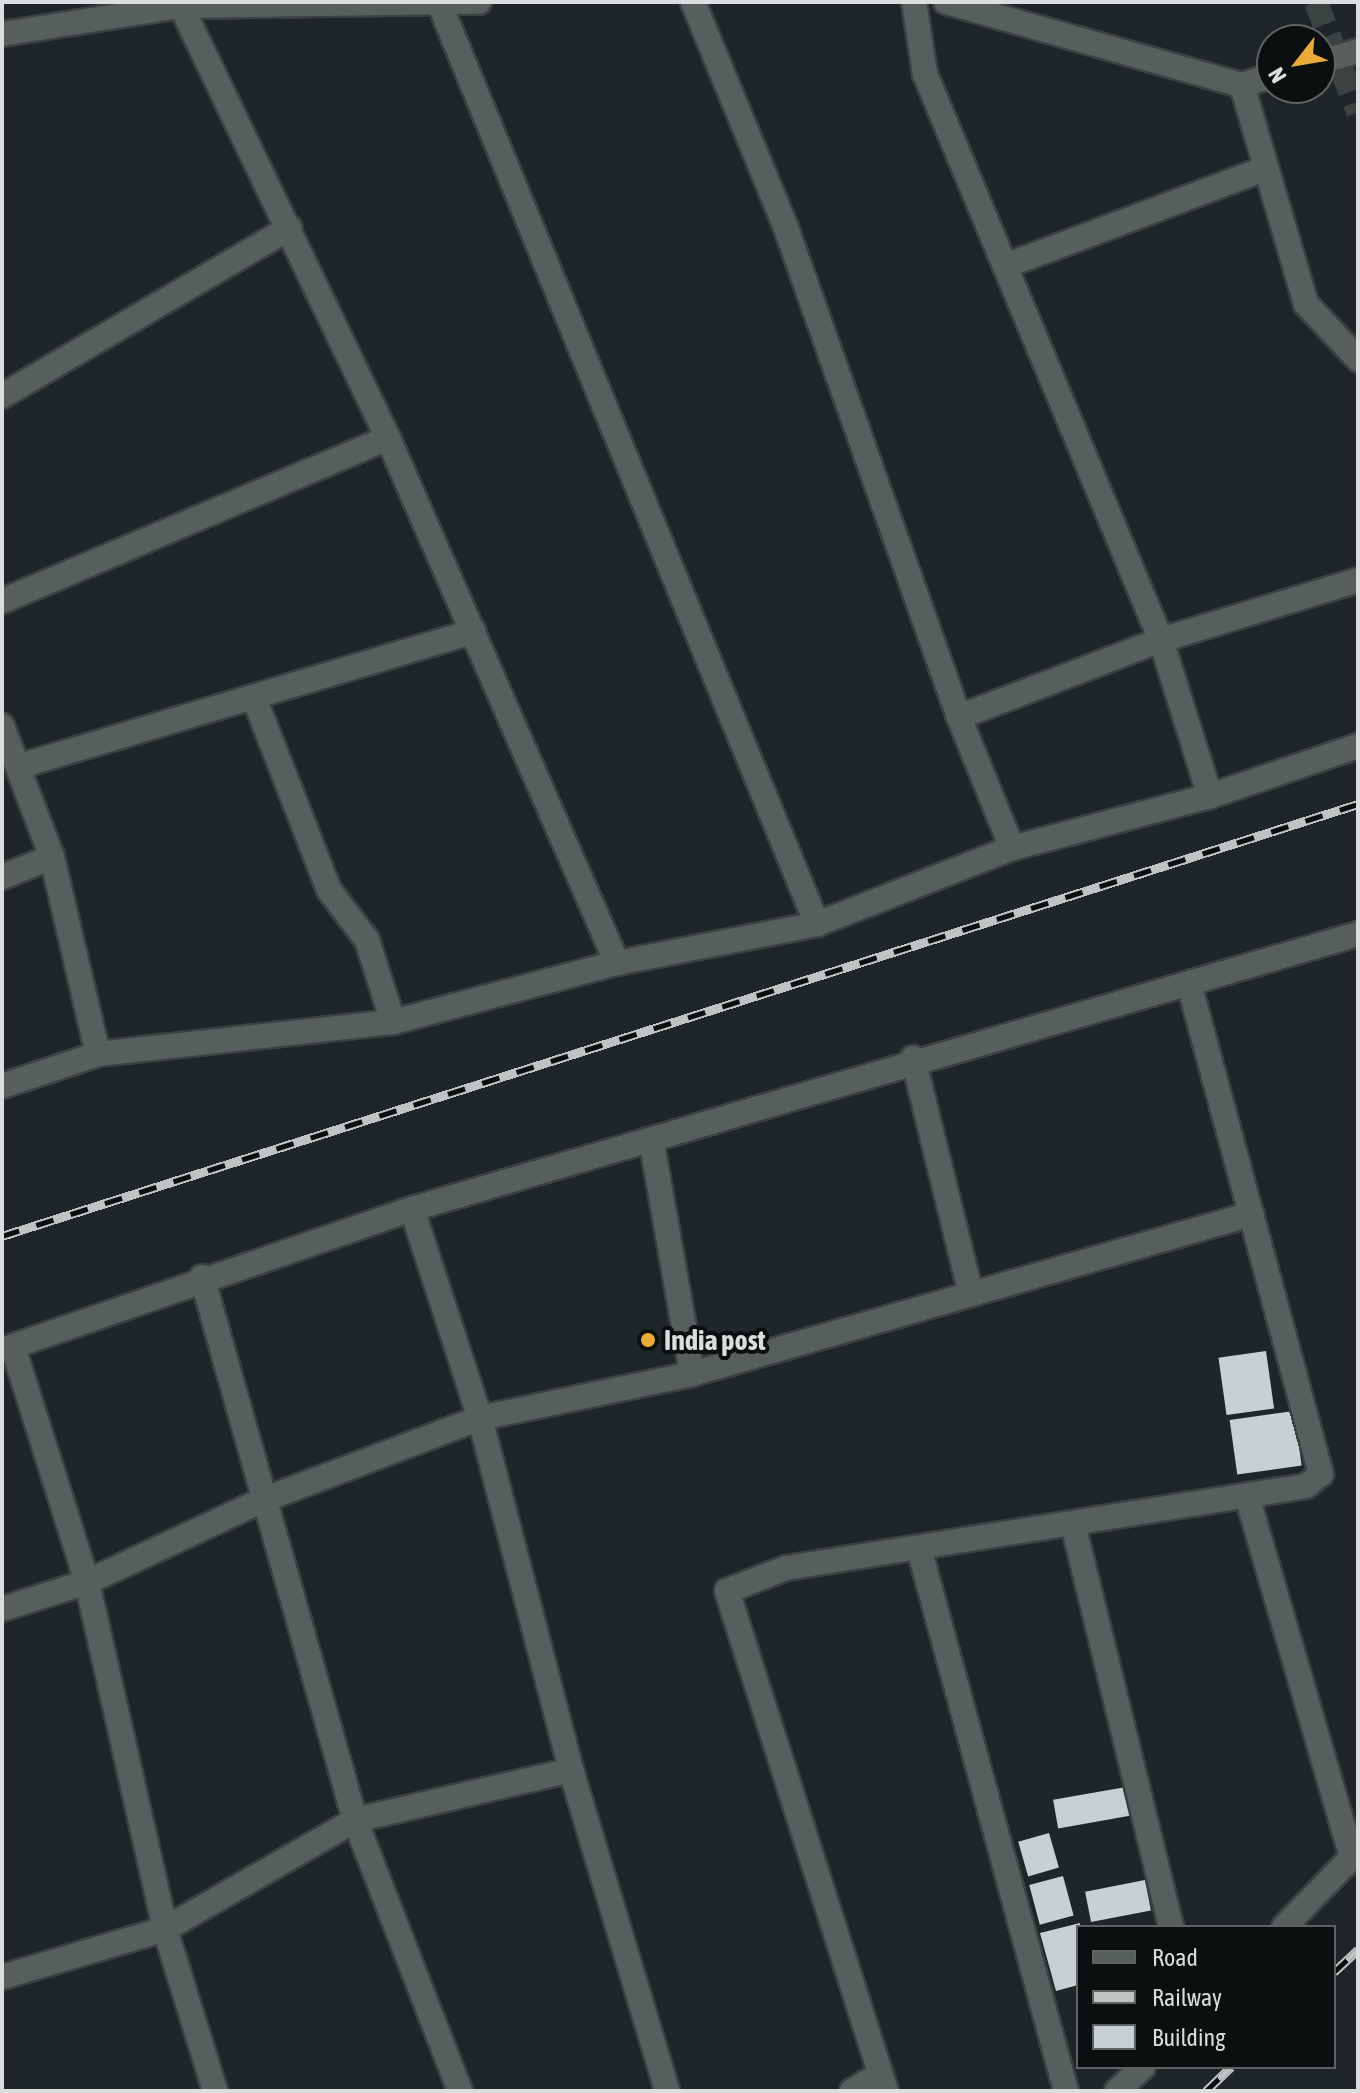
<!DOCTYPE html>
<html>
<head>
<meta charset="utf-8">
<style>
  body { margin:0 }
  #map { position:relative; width:1360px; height:2093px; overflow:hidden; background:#1f2627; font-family:"Asap Condensed",sans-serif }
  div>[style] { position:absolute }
  .building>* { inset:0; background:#c8d1d1; transform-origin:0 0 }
  .major-tunnel>* { height:24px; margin-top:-12px; transform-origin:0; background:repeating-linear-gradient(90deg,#3b4242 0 24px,transparent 0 36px) }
  .roads { filter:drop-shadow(2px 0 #3b4141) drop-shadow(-2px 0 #3b4141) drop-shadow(0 2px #3b4141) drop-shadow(0 -2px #3b4141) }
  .minor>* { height:24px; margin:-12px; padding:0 12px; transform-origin:12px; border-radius:12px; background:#565e5e }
  .rail>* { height:9px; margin-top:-4.5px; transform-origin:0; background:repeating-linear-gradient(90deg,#0c0f0f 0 18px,#bfc3c3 0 36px); box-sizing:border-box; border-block:2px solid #bfc3c3 }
  .dots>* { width:22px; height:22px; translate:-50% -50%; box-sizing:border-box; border:4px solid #0c0f0f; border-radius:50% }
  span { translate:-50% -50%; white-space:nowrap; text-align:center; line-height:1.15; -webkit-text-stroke:8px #0c0f0f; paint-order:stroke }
  .poi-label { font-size:28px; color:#dadede; font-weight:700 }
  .left { translate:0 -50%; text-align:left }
  .frame { position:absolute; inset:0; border:4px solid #dadede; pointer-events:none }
  .legend { position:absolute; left:1076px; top:1925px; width:260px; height:144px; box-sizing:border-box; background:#0c0f0f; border:2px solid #5e6262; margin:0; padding:10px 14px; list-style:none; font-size:24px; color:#dadede }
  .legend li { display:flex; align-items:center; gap:16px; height:40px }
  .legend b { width:40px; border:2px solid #5e6262 }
  .north { position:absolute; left:1256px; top:24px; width:80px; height:80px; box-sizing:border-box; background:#0c0f0f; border:2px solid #5e6262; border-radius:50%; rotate:239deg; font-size:22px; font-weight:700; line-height:32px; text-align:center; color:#dadede }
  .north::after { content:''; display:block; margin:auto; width:28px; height:36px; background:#e9ab38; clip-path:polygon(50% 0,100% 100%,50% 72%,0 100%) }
</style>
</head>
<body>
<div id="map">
  <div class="building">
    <div style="left:1266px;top:1351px;width:58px;height:48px;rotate:82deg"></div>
    <div style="left:1294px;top:1411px;width:55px;height:65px;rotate:82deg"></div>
    <div style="left:1126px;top:1787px;width:29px;height:74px;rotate:80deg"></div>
    <div style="left:1049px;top:1833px;width:36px;height:32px;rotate:74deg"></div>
    <div style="left:1063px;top:1876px;width:41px;height:35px;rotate:75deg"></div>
    <div style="left:1145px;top:1880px;width:31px;height:61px;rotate:79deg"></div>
    <div style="clip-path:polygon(1080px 1923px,1078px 1985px,1056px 1991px,1040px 1933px)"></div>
  </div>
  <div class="major-tunnel">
    <div style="left:1316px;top:2px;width:118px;rotate:69.1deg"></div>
  </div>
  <div class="roads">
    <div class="minor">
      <div style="left:693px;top:2px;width:244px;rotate:67.6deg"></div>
      <div style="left:786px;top:228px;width:519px;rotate:70.52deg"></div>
      <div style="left:959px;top:717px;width:141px;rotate:68deg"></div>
      <div style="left:914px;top:2px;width:73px;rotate:81.3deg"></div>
      <div style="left:925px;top:74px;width:613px;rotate:67.37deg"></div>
      <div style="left:1161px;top:640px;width:164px;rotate:72.6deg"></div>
      <div style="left:946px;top:2px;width:307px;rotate:15.7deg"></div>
      <div style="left:1242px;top:85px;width:31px;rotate:-17deg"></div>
      <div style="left:440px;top:5px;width:993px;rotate:67.7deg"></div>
      <div style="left:181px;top:6px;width:479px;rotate:64.4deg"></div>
      <div style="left:388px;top:438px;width:573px;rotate:66.43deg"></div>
      <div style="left:2px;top:34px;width:181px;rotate:-8.9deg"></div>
      <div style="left:181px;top:6px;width:298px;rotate:-0.8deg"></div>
      <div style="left:1320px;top:62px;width:40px;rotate:-16deg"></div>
      <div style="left:1242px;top:85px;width:228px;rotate:73.7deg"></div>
      <div style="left:1306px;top:304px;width:76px;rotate:46.6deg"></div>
      <div style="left:1005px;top:266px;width:274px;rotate:-20.5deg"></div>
      <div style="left:2px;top:396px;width:333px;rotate:-30.3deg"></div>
      <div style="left:2px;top:601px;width:419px;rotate:-22.9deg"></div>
      <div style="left:255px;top:700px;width:204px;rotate:68.7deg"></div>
      <div style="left:329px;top:890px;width:63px;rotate:52.8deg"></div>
      <div style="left:367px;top:940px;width:86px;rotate:72.4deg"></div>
      <div style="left:959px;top:717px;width:216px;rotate:-20.9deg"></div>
      <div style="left:1161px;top:640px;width:206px;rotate:-16.9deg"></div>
      <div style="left:2px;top:726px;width:140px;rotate:69.1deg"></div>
      <div style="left:52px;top:857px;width:202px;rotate:76.9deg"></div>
      <div style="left:23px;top:765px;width:470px;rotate:-16.5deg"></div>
      <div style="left:2px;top:877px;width:54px;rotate:-21.8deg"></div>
      <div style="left:913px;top:1058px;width:243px;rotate:76.2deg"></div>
      <div style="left:2px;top:1086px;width:101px;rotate:-18.4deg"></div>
      <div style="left:98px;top:1054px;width:297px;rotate:-6.2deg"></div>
      <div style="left:393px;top:1022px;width:232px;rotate:-14.8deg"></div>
      <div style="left:617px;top:963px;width:204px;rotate:-11deg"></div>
      <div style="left:817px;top:924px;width:209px;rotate:-21.3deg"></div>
      <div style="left:1012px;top:848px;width:205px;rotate:-14.7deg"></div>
      <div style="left:1210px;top:796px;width:156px;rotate:-18.7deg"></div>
      <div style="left:652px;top:1144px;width:233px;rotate:80.1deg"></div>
      <div style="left:412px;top:1209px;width:220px;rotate:72deg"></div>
      <div style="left:480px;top:1418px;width:364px;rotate:75.5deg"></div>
      <div style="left:571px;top:1770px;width:335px;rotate:73.3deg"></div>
      <div style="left:202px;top:1277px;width:564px;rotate:74.26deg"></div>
      <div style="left:355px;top:1820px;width:291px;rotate:68.8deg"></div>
      <div style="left:13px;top:1347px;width:246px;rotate:72.5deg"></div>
      <div style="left:87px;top:1582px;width:356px;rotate:77.3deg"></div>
      <div style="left:165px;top:1929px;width:170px;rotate:72.8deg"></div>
      <div style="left:2px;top:1350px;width:434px;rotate:-19deg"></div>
      <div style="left:412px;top:1209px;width:985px;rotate:-16.21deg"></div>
      <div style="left:1247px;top:1496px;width:376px;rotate:73.8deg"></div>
      <div style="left:1073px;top:1524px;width:415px;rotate:76.3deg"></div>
      <div style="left:920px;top:1552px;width:558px;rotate:74.84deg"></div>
      <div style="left:2px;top:1609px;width:89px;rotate:-17.6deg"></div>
      <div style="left:87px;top:1582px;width:194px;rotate:-25deg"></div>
      <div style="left:263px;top:1500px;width:232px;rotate:-20.7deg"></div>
      <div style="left:480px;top:1418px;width:217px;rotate:-11.7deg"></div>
      <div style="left:692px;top:1374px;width:582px;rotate:-15.95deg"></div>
      <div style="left:1284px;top:1927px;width:106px;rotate:-45.8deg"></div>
      <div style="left:2px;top:1977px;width:170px;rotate:-16.4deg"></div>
      <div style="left:165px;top:1929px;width:219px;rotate:-29.8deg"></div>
      <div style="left:355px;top:1820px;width:222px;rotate:-13deg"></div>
      <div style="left:852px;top:2091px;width:33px;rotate:-31deg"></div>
      <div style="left:886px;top:2091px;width:525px;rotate:-107.64deg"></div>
      <div style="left:727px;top:1591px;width:63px;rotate:-21.3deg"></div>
      <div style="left:786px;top:1568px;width:526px;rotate:-8.96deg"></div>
      <div style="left:1306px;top:1486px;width:19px;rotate:-39deg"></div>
      <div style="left:1321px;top:1474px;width:504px;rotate:-105.06deg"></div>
      <div style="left:1117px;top:2091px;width:35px;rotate:-43deg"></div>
    </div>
  </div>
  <div class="rail">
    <div style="left:2px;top:1236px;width:1423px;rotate:-17.67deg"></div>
    <div style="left:1334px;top:1972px;width:33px;rotate:-43deg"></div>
    <div style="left:1206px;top:2091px;width:35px;rotate:-44deg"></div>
  </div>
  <div class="dots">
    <div style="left:648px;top:1340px;background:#e9ab38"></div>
  </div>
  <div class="poi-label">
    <span class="left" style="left:664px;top:1340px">India post</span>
  </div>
  <div class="frame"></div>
  <ul class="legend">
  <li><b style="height:10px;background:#565e5e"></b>Road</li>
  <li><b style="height:10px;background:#bfc3c3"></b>Railway</li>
  <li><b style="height:22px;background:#c8d1d1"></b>Building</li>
  </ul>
  <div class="north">N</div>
</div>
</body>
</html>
